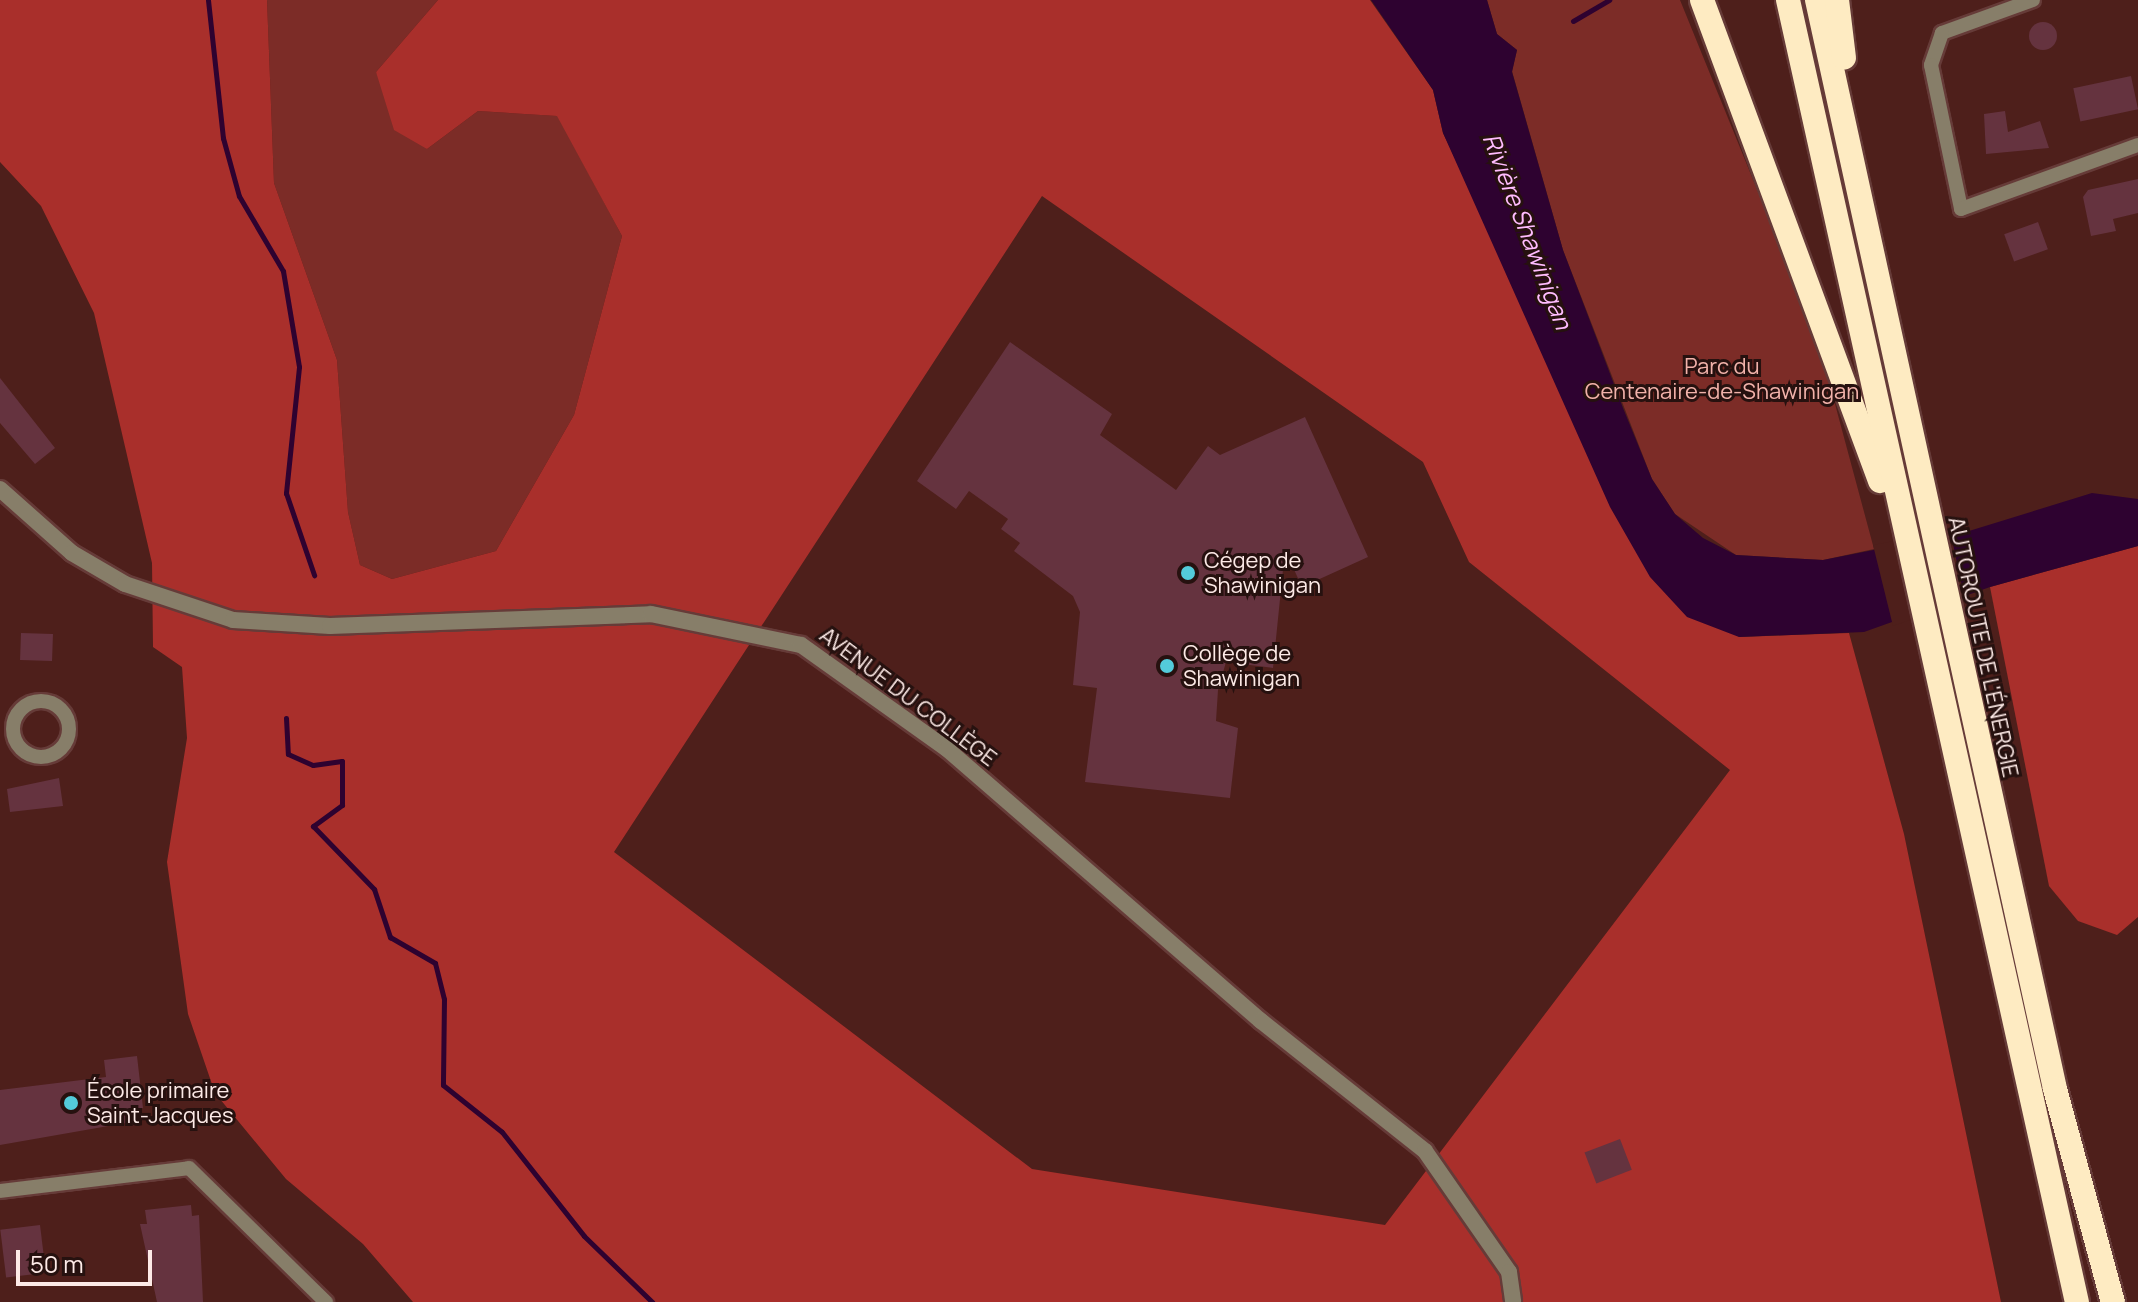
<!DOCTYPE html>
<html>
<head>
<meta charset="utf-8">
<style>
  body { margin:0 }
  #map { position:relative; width:2138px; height:1302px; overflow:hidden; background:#4e1f1b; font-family:Manrope,sans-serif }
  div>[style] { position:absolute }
  .green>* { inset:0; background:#7c2c27 }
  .forest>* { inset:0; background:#a92f2b }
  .water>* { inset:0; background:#2e0230 }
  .pier>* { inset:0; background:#4e1f1b }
  .stream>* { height:5px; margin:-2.5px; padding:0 2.5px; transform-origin:2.5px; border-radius:2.5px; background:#2e0230 }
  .building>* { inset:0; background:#65333f; transform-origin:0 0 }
  .round { border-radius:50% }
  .roads { filter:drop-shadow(2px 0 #663b38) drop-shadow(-2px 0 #663b38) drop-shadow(0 2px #663b38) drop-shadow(0 -2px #663b38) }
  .minor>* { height:14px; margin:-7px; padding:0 7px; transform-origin:7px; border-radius:7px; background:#877e69 }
  .minor>.ring { margin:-7px; padding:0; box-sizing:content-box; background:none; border:14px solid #877e69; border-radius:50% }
  .tertiary>* { height:16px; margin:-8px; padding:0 8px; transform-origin:8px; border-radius:8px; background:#877e69 }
  .motorway>* { height:24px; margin:-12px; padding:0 12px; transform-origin:12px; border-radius:12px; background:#feebc2 }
  .dots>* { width:22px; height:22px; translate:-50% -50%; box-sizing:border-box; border:4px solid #26110f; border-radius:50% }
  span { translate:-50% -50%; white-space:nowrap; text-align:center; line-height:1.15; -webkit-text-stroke:6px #26110f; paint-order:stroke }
  .park-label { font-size:22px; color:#f2b2aa }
  .poi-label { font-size:22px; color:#fdeae7 }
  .left { translate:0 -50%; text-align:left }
  .street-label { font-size:22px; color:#fdeae7 }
  .water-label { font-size:24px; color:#ffbcfe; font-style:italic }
  .scale { position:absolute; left:16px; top:1250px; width:136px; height:36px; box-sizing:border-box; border:4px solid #fdeae7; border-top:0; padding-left:10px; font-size:24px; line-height:28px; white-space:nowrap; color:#fdeae7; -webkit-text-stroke:6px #26110f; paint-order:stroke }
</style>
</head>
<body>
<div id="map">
  <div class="green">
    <div style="clip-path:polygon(267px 0,438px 0,376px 72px,427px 149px,478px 111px,558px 116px,622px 236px,574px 415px,496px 551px,392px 579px,360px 565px,348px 512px,337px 360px,274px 183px)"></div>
    <div style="clip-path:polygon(1487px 0,1680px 0,1817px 337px,1874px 549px,1823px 560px,1736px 555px,1675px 514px,1652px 479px,1563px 250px,1512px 71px,1517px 50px,1497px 34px)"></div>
  </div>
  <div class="forest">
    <div style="clip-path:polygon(evenodd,0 0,267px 0,274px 183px,337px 360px,348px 512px,360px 565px,392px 579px,496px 551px,574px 415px,622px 236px,557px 116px,478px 111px,427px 149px,394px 130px,376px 72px,438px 0,1370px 0,1433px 90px,1443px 133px,1505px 264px,1739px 637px,1849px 633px,1904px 834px,2001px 1302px,413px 1302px,363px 1244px,286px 1179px,215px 1093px,188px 1014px,167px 862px,187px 738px,182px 667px,153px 647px,152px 563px,94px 313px,41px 206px,0 162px,0 0,1042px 196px,1423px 462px,1469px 562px,1730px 770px,1385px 1225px,1032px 1169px,614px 852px,1042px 196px)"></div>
    <div style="clip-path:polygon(2138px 546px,2138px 917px,2117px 935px,2078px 921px,2049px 886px,1990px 587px)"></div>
  </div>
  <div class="water">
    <div style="clip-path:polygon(1371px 0,1487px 0,1497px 34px,1517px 50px,1512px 72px,1563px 250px,1623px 408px,1652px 479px,1675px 514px,1703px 538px,1736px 555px,1823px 560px,1969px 531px,2092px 493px,2138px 499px,2138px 546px,1990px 587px,1864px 632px,1739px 637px,1687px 617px,1650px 577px,1610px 507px,1443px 133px,1433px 90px)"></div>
  </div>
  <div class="pier">
    <div style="clip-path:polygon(1950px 530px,1965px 600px,1893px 626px,1873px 545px)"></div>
  </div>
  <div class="stream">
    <div style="left:208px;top:0;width:139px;rotate:83.8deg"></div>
    <div style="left:223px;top:138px;width:60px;rotate:74.6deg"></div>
    <div style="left:239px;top:196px;width:87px;rotate:59.6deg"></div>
    <div style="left:283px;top:271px;width:97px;rotate:80.5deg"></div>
    <div style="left:299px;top:367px;width:127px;rotate:95.9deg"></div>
    <div style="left:286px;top:493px;width:87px;rotate:71.1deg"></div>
    <div style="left:1573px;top:21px;width:42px;rotate:-30.3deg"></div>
    <div style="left:286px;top:718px;width:36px;rotate:87deg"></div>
    <div style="left:288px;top:754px;width:27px;rotate:24deg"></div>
    <div style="left:313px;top:765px;width:29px;rotate:-8deg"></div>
    <div style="left:342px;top:761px;width:44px;rotate:90deg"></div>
    <div style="left:342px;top:805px;width:36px;rotate:144deg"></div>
    <div style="left:313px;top:826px;width:88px;rotate:45.9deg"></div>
    <div style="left:374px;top:889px;width:51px;rotate:71.6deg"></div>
    <div style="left:390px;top:937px;width:52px;rotate:30deg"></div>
    <div style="left:435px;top:963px;width:37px;rotate:76deg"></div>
    <div style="left:444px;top:999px;width:86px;rotate:90.7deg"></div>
    <div style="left:443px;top:1085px;width:75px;rotate:38.5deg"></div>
    <div style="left:502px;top:1132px;width:132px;rotate:51.7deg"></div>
    <div style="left:584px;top:1236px;width:95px;rotate:44.1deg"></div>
  </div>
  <div class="building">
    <div class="round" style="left:2029px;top:22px;width:28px;height:28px"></div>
    <div style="left:2131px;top:76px;width:34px;height:59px;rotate:78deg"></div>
    <div style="clip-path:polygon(2005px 111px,2008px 132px,2040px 121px,2049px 148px,1986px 154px,1984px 114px)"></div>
    <div style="clip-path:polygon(2138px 179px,2138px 213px,2113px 219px,2116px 231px,2091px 236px,2083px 197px,2088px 190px)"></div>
    <div style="left:2038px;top:222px;width:29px;height:36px;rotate:70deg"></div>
    <div style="clip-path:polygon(1010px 342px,1112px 414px,1100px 435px,1176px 490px,1208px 446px,1220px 455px,1305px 417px,1368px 557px,1302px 587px,1285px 550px,1273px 668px,1226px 662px,1218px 690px,1216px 721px,1238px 728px,1230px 798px,1085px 782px,1097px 688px,1073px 685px,1080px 612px,1073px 596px,1014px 551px,1020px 543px,1001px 529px,1008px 519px,969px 491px,956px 509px,917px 481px)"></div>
    <div style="clip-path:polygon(0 378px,55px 448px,35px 464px,0 423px)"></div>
    <div style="left:21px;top:633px;width:32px;height:27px;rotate:2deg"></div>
    <div style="clip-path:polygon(59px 778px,63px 806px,10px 812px,7px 789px)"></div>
    <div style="clip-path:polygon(137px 1056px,143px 1108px,136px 1109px,137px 1121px,0 1145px,0 1090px,106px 1077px,104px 1060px)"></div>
    <div style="left:1620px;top:1139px;width:33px;height:38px;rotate:69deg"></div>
    <div style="clip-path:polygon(191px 1205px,192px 1216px,199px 1215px,203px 1302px,157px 1302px,140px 1224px,147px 1224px,145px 1210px)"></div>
    <div style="left:40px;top:1225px;width:48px;height:40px;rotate:83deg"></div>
  </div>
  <div class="roads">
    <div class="minor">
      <div style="left:2033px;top:0;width:97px;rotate:160.1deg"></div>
      <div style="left:1942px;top:33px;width:34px;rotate:109deg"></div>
      <div style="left:1931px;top:65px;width:147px;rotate:78.2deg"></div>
      <div style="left:1961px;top:209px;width:188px;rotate:-19.9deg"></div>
      <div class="ring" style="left:13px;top:701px;width:42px;height:42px"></div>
      <div style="left:0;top:1191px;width:190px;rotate:-6.9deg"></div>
      <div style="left:189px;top:1168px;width:192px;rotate:44.4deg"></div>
    </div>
    <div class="tertiary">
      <div style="left:0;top:489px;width:96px;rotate:41.6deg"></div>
      <div style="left:72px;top:553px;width:61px;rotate:30.3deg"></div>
      <div style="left:125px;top:584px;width:114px;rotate:18.4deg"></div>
      <div style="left:233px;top:620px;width:97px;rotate:3.5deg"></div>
      <div style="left:330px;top:626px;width:321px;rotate:-2.1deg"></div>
      <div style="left:651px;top:614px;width:153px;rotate:11.7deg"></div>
      <div style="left:801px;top:645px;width:179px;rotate:35.5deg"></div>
      <div style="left:947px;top:749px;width:415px;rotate:40.9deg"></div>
      <div style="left:1261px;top:1021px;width:209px;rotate:38.4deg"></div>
      <div style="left:1425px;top:1151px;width:147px;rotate:55.2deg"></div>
      <div style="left:1509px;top:1272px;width:30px;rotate:82deg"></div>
    </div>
    <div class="motorway">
      <div style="left:1702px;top:0;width:513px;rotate:69.69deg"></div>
      <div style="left:1788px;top:0;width:1334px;rotate:77.49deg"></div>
      <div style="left:1817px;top:0;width:1115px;rotate:77.67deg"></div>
      <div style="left:2055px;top:1089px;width:221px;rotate:74.8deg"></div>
      <div style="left:1837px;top:0;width:58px;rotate:83.1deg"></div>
    </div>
  </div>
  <div class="dots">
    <div style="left:1188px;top:573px;background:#53cbda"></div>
    <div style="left:1167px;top:666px;background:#53cbda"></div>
    <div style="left:71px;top:1103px;background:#53cbda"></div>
  </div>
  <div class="park-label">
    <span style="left:1722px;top:379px">Parc du<br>Centenaire-de-Shawinigan</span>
  </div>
  <div class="poi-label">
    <span class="left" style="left:1204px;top:573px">Cégep de<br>Shawinigan</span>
    <span class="left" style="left:1183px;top:666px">Collège de<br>Shawinigan</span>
    <span class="left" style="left:87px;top:1103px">École primaire<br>Saint-Jacques</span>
  </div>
  <div class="street-label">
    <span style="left:1983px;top:647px;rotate:78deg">AUTOROUTE DE L'ÉNERGIE</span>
    <span style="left:908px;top:697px;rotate:37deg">AVENUE DU COLLÈGE</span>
  </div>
  <div class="water-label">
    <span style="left:1528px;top:231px;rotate:69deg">Rivière Shawinigan</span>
  </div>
  <div class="scale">50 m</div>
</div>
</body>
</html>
